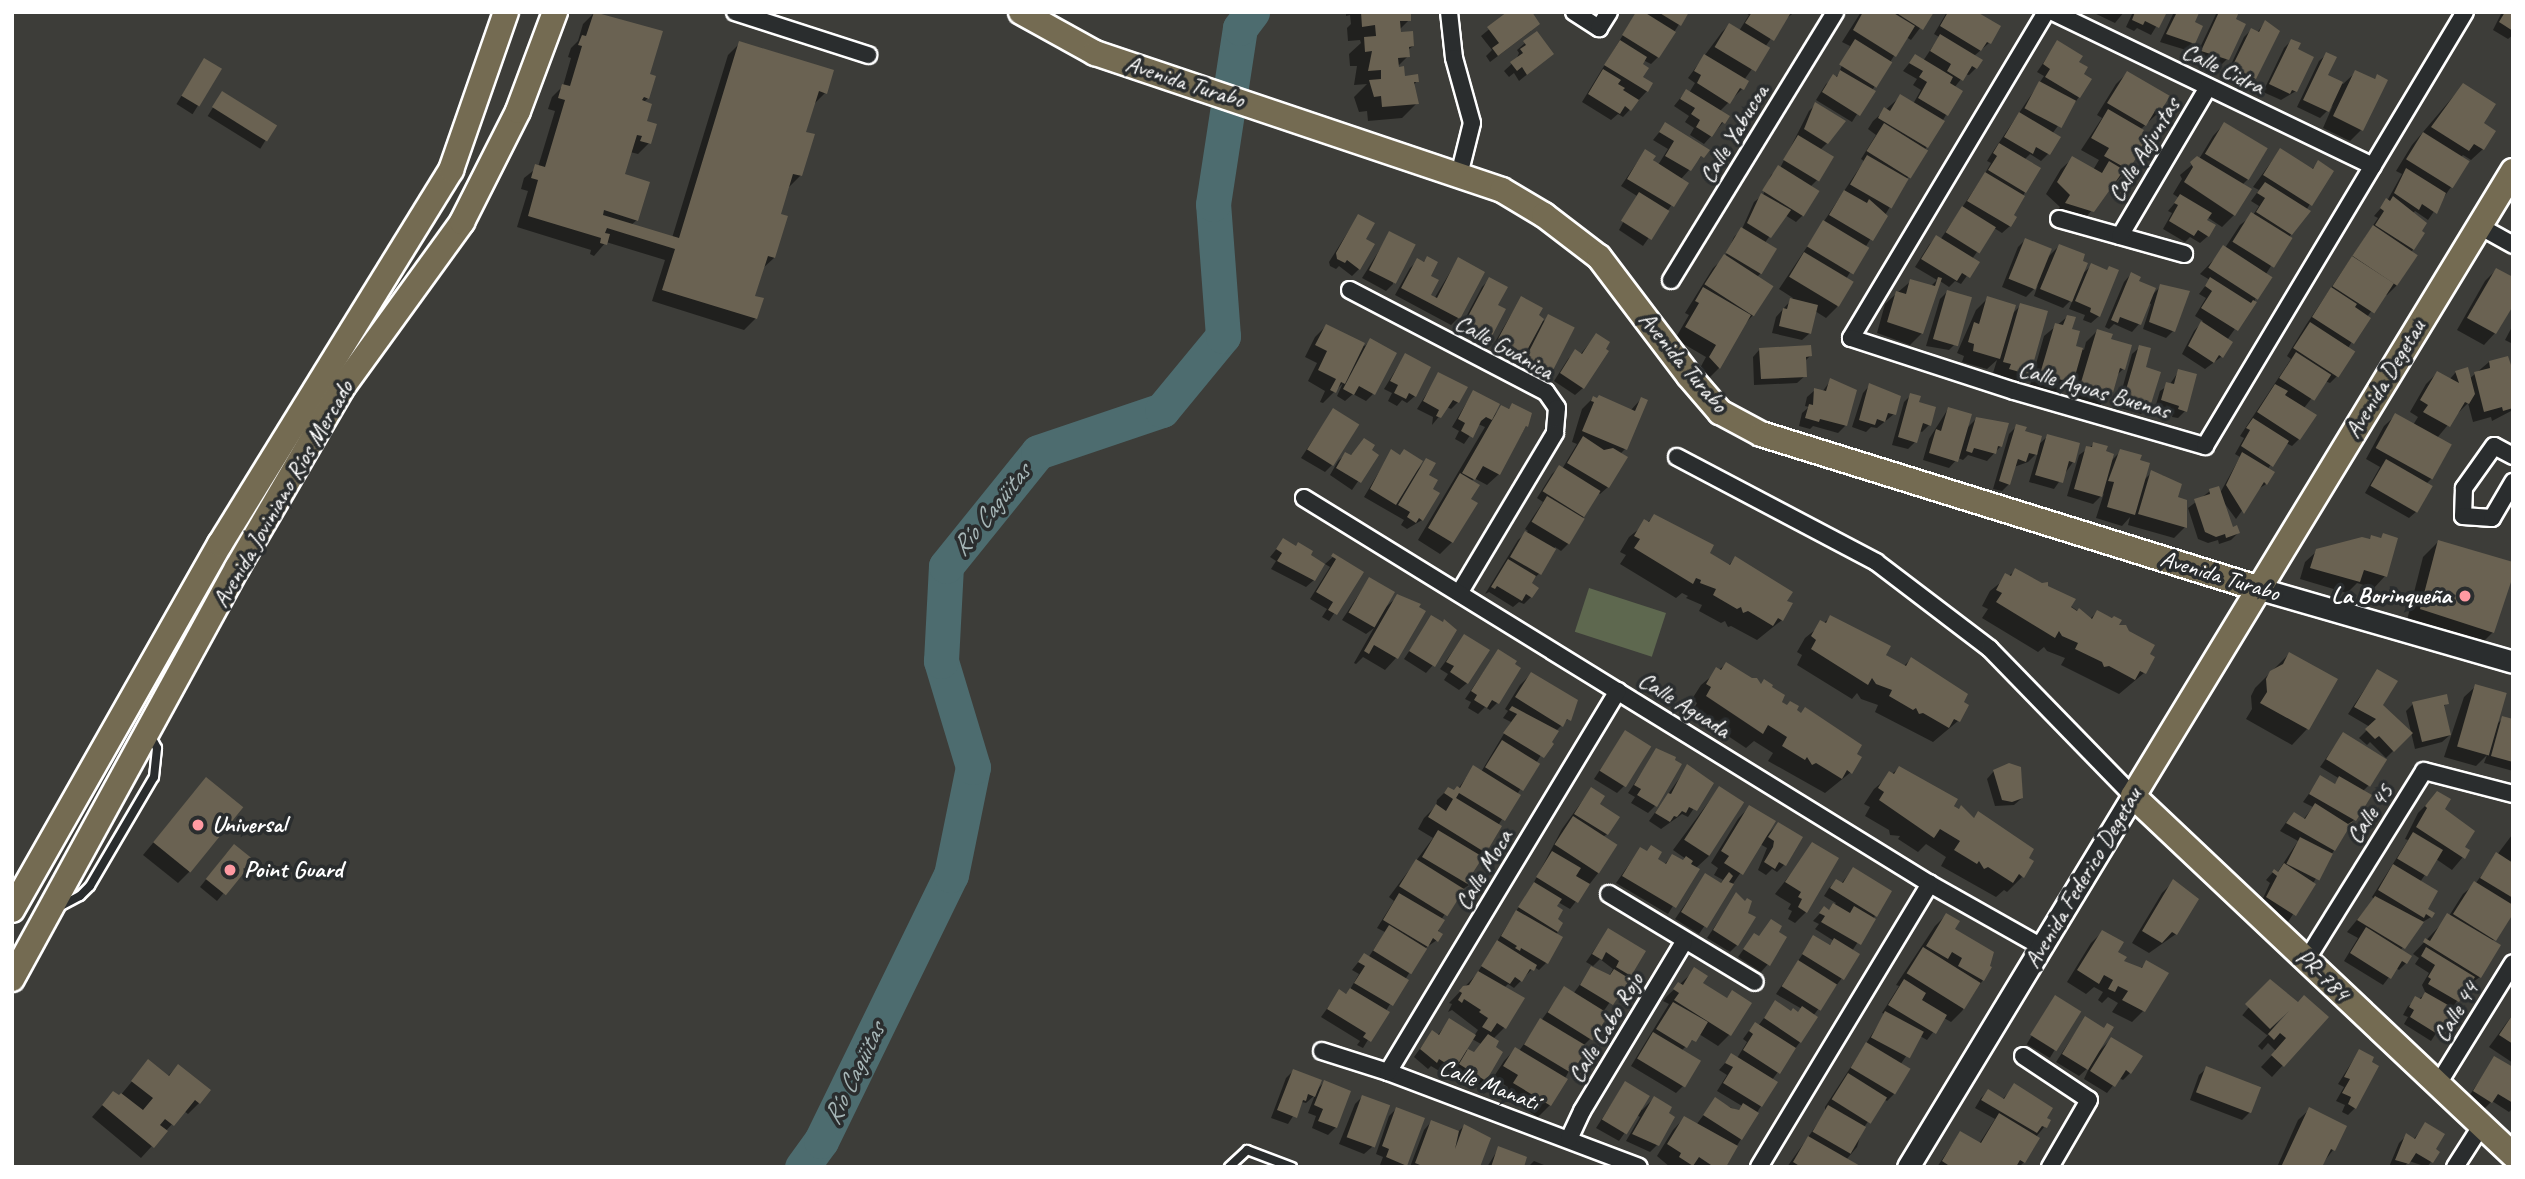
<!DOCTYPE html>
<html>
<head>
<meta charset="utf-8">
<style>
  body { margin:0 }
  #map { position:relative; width:2525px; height:1179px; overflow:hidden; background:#3d3d39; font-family:Caveat,sans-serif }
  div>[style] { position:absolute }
  .green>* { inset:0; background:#5e684f; transform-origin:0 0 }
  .shadow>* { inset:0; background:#0007; transform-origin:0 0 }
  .river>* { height:35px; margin:-17.5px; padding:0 17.5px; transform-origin:17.5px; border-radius:17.5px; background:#4d6c6f }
  .building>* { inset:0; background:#6a6252; transform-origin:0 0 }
  .roads { filter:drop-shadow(2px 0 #fff) drop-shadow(-2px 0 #fff) drop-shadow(0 2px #fff) drop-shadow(0 -2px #fff) }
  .lane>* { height:8px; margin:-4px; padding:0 4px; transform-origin:4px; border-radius:4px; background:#2a2d2e }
  .street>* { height:16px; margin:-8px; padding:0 8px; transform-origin:8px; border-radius:8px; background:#2a2d2e }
  .secondary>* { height:21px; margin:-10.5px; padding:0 10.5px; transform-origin:10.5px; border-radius:10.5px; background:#2a2d2e }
  .primary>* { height:24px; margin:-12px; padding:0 12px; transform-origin:12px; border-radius:12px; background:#746b52 }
  .dots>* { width:19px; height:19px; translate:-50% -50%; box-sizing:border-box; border:4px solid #2a2d2e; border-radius:50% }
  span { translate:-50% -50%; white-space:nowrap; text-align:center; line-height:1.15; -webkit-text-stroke:7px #2a2d2e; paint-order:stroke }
  .street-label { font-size:24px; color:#fff }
  .poi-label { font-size:24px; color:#fff; font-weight:700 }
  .right { translate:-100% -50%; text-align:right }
  .left { translate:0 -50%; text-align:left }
  .water-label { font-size:26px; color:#a6b6b7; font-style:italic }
  .frame { position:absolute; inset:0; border:14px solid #fff; pointer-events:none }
</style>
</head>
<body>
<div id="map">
  <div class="green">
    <div style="left:1589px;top:588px;width:81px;height:46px;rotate:18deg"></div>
  </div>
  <div class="shadow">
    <div style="clip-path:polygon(595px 12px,648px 75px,648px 98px,643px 103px,649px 143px,638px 154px,630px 152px,623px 175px,637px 220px,631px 225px,672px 238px,728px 55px,740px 43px,825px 93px,814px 104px,804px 133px,801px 175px,789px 187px,779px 215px,774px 258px,761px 270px,753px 297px,756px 318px,744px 330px,652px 301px,665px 260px,606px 242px,594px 256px,590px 254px,591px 250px,517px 227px,528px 191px,521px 189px,524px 178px,538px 167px,555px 111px,548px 109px,552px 97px,563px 86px,571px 58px,568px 57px,571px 48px,578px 41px,583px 24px)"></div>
    <div style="clip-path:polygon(1346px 12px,1409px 12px,1409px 20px,1399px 30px,1400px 34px,1413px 46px,1408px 50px,1408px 56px,1396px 68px,1403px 77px,1417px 81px,1413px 86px,1417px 103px,1402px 118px,1368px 121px,1367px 111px,1359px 112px,1354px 97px,1367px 84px,1354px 85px,1357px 66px,1350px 66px,1349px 54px,1361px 43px,1360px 40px,1348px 41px,1347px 28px,1351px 24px,1350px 15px,1346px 16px)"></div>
    <div style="clip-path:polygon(1510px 12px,1531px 31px,1490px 62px,1486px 56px,1492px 50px,1481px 36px)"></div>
    <div style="clip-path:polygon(1637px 12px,1687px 12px,1658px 57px,1651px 64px,1643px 60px,1641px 78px,1647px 91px,1623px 117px,1618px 114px,1611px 120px,1582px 102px)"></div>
    <div style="clip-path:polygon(1744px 12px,1795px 12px,1784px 20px,1765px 47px,1767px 48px,1744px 80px,1747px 82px,1742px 89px,1720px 111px,1728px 117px,1704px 144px,1690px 135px,1694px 128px,1685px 122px,1689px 116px,1674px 106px,1686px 91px,1689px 93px,1695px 83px,1688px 78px,1722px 32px,1729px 25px,1739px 31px,1749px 15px)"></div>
    <div style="clip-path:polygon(1861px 12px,1932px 12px,1911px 40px,1906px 37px,1852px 122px,1816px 100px,1826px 84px,1838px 75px,1850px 46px,1842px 42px)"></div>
    <div style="clip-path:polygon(1947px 12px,1974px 12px,1989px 43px,1974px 56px,1976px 68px,1969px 75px,1965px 74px,1954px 88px,1946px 115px,1846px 279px,1837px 307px,1826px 318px,1815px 311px,1810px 333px,1802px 340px,1772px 333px,1776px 317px,1793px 298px,1779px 289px,1864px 161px,1861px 159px,1876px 135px,1868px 129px,1873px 121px,1901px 96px,1913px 104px,1921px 90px,1913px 85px,1917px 79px,1903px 71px,1915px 56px,1923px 61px,1939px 37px,1934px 34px)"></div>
    <div style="clip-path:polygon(2092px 12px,2124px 12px,2115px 23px)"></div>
    <div style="clip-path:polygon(2133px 12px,2165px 12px,2151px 35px,2137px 28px,2134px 31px,2126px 27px)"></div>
    <div style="clip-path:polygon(2174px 12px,2197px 14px,2192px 23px,2193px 42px,2186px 50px,2160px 42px)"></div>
    <div style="clip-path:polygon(2217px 12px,2237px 12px,2227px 59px,2220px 66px,2195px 58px)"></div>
    <div style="clip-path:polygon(2502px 12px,2513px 12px,2513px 35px,2508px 39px,2493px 30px)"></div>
    <div style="clip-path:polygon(2265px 22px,2255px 78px,2248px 86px,2226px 75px,2244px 37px,2251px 30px,2257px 33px)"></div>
    <div style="clip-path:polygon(2291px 41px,2295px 50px,2296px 91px,2281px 100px,2263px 92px,2284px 48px)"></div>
    <div style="clip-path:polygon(1525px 43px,1552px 54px,1519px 81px,1514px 73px,1509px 77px,1504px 71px,1516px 60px,1519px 53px,1517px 50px)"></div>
    <div style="clip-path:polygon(2057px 43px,2076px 63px,2079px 97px,2052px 134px,2058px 138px,2048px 154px,2041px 161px,2030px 154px,2024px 160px,2025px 192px,2012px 216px,2010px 226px,2002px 233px,1994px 228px,1972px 259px,1977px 262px,1961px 284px,1955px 281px,1949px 287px,1940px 281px,1922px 333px,1910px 345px,1877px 333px,1885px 304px,1897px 293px,1911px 281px,1931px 286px,1937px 280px,1915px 267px,1929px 245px,1936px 237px,1940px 240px,1984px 175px,1991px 163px,1987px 161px,1992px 153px,2044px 76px,2037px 72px)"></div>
    <div style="clip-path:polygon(2327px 54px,2326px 76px,2343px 84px,2356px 72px,2373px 81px,2377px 76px,2361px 130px,2350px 141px,2323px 128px,2333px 105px,2320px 118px,2297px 107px,2319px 61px)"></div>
    <div style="left:204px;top:60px;width:19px;height:52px;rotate:32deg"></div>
    <div style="clip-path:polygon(2127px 73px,2158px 113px,2140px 130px,2127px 169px,2081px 223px,2055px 215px,2060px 207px,2046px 194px,2061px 169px,2073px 158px,2093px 170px,2099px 160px,2081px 150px,2102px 118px,2097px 115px,2116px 84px)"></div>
    <div style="clip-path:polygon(2463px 85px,2481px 124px,2483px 149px,2471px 160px,2463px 155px,2460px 158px,2451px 187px,2428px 220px,2415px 211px,2412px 214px,2413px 249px,2398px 284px,2387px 295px,2384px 294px,2367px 317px,2348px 348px,2337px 376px,2330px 383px,2325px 381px,2304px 408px,2299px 439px,2292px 446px,2286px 443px,2267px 470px,2266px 484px,2257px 490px,2236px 519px,2222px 500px,2232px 529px,2238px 533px,2231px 540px,2219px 544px,2218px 540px,2208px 543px,2198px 539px,2188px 508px,2210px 491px,2220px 493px,2240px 457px,2235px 454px,2244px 438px,2240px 436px,2291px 359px,2287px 356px,2306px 325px,2378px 218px,2374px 216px,2387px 201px,2402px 174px,2396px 171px,2412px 145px)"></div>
    <div style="left:222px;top:93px;width:62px;height:27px;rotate:32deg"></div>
    <div style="clip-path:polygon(1816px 104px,1827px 143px,1820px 150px,1817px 180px,1810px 187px,1803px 215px,1796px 222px,1785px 215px,1764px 244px,1760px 274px,1757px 277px,1754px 314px,1744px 325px,1719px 368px,1708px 379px,1699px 370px,1706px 357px,1675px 339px,1689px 315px,1685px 313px,1713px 268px,1725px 257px,1734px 237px,1742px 229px,1754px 202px,1763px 195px,1771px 175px,1780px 168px,1809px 111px)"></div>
    <div style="clip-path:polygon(1666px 124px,1707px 150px,1681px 179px,1687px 183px,1643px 246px,1619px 230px,1637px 196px,1621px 186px,1645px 151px,1658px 165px,1668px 149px,1653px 140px)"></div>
    <div style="clip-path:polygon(2224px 124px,2248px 179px,2242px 185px,2249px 189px,2234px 215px,2222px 227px,2207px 217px,2205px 221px,2208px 236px,2200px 243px,2190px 237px,2185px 242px,2163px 229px,2172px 213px,2168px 211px,2179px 198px,2173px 194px,2182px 179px,2180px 175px,2199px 159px,2213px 136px)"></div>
    <div style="clip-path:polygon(2280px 150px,2311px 170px,2318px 163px,2310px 204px,2266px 274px,2254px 302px,2227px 340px,2221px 357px,2205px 369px,2182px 354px,2194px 331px,2203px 321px,2195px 316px,2206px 298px,2199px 294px,2210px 280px,2200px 274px,2225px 248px,2240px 225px,2253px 215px,2259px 206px,2251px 201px,2259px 190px,2253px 187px)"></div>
    <div style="clip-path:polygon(1358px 216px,1363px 240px,1359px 269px,1352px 276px,1339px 266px,1336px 269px,1330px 266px,1329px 262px)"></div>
    <div style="clip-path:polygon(1390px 233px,1393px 284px,1386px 291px,1362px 278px)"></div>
    <div style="clip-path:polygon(2025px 240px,2047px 258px,2059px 246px,2080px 276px,2091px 266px,2105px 272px,2109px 268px,2099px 316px,2091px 323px,2083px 320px,2085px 315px,2069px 309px,2074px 297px,2063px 308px,2034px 296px,2038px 285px,2026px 297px,2002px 287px,2018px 247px)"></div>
    <div style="clip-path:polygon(1428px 258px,1428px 296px,1434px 299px,1458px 259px,1482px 272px,1458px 318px,1451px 325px,1395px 295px,1410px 268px,1417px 261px,1422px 263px)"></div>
    <div style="clip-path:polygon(2496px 270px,2495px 333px,2484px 345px,2457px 330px,2485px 281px)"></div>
    <div style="clip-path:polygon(2131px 274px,2151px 296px,2161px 286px,2173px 331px,2166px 338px,2143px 329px,2151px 304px,2148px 303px,2139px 324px,2132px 332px,2114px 324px,2109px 329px,2105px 327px,2124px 282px)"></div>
    <div style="clip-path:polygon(1490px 279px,1490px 335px,1483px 342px,1459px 330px,1482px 287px)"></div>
    <div style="clip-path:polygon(1947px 292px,1957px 342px,1949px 350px,1926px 346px,1940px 299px)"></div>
    <div style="clip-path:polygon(1521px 298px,1536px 316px,1544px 321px,1549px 316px,1548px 370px,1541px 377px,1519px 365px,1526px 350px,1516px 360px,1492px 347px)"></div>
    <div style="clip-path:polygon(1988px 298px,2011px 315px,2021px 305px,2028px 374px,2017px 385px,1999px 380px,2001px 375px,1993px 373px,1997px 360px,1987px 369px,1962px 362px,1964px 356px,1957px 353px,1976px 310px)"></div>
    <div style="clip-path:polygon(2067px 317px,2074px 347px,2084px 350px,2086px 342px,2097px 331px,2109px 341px,2123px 369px,2116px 376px,2111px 395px,2099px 406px,2068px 401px,2075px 379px,2060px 394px,2030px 385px,2044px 336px)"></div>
    <div style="clip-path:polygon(2513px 325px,2513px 344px,2505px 340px)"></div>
    <div style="clip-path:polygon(1326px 326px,1365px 346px,1370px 340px,1373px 394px,1366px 401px,1353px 394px,1345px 401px,1337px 396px,1343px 383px,1323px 403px,1320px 402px,1325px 391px,1308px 381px,1317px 363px,1305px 357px,1315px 337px)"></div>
    <div style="clip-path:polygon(1596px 335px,1583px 388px,1575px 395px,1554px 381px,1568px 359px,1575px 352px,1580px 355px)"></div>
    <div style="clip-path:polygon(2140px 347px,2149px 407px,2141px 414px,2117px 407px,2132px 354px)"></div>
    <div style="clip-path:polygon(1760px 349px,1810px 356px,1804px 362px,1805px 376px,1797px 383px,1754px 385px,1753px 357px)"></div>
    <div style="clip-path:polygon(1405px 355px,1415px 396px,1407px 403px,1402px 400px,1397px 406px,1388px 401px,1392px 393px,1384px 389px)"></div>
    <div style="clip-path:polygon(2489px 362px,2513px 378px,2513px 410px,2492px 421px,2491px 417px,2473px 422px,2468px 403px,2457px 414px,2437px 438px,2431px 479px,2426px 484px,2417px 511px,2409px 518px,2365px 493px,2380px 467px,2366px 459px,2384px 426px,2396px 415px,2413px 425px,2418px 417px,2410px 412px,2426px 384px,2437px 373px,2449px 380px,2456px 372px,2469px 379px)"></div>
    <div style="clip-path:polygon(2179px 371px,2185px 411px,2178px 418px,2172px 417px,2173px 413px,2155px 408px,2160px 391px,2170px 384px)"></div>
    <div style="clip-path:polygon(1439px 374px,1458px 402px,1451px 409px,1447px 407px,1432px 425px,1433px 417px,1417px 409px)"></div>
    <div style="clip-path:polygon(1831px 380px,1845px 426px,1838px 433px,1813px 426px,1810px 429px,1799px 426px,1802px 413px,1809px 407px,1805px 406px,1807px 397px,1815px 390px,1822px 392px)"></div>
    <div style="clip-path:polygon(1870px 385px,1894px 414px,1877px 428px,1871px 427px,1866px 432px,1852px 427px,1863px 393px)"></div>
    <div style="clip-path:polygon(1473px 392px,1492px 417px,1502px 407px,1507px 410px,1513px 405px,1526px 426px,1499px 474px,1487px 485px,1474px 478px,1472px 481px,1469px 500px,1475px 504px,1452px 542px,1440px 554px,1418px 540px,1485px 427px,1478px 424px,1464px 444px,1455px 439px,1459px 431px,1452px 427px)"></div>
    <div style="clip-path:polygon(1911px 395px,1929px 425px,1922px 432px,1919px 431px,1915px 442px,1908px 449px,1892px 445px,1904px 402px)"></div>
    <div style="clip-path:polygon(1593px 398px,1630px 411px,1641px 399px,1625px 449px,1620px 454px,1608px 487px,1600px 494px,1598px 492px,1568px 544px,1561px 551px,1555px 547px,1540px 573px,1532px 580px,1531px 597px,1524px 604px,1519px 602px,1513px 607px,1489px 592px,1485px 594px,1518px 540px,1528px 531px,1525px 529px,1543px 502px,1537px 498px,1552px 474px,1559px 467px,1562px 469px,1577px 444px,1572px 442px,1582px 409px)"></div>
    <div style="clip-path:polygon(1948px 409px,1966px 429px,1976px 419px,2001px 446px,1987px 461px,1968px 455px,1963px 460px,1958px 458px,1949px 468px,1923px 460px,1929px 439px)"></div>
    <div style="clip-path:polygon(1333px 410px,1332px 465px,1325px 472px,1301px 458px)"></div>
    <div style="clip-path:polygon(2017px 426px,2038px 445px,2048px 436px,2073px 462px,2054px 489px,2029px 482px,2038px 452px,2028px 462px,2014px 467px,2009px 484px,2002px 491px,1993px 489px,2009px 434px)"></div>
    <div style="clip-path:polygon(1364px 440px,1369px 451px,1376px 455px,1352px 490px,1330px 475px,1338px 461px,1346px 454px,1350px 456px)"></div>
    <div style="clip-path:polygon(2094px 444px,2110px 462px,2121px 451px,2138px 461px,2143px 481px,2152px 472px,2164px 476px,2163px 480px,2176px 498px,2185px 527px,2174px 538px,2128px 525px,2130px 517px,2122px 526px,2096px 518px,2104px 493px,2093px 504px,2067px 496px,2079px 455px)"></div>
    <div style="clip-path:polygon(1391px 452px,1417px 470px,1427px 460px,1422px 520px,1407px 529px,1401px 525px,1404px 520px,1364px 497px)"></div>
    <div style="clip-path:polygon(1655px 516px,1728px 566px,1735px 558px,1785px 601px,1782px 620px,1757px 640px,1731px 626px,1728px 627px,1725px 621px,1721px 623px,1699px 611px,1702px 605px,1686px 598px,1688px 596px,1682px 593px,1676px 598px,1620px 564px,1626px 555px,1620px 552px,1629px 537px)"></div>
    <div style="clip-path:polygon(2383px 535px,2385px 576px,2374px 588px,2357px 583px,2347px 593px,2300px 579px,2305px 562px,2317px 551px,2368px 540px,2372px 537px,2380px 539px)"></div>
    <div style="clip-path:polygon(1283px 541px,1308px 556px,1314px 580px,1306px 587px,1271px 569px,1276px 561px,1270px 557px)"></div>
    <div style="clip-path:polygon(2438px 542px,2493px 632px,2478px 647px,2406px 624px,2423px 557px)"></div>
    <div style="clip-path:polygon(1334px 556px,1362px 572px,1329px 621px,1322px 617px,1327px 609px,1310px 599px,1330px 567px,1325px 564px)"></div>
    <div style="clip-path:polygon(2016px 570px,2090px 619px,2097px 612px,2120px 621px,2117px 626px,2144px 673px,2119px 694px,2061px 665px,2065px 658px,2047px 651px,2044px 647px,2038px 652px,1982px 618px,1988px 609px,1982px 606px,1990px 591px)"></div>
    <div style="clip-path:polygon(1369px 579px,1386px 607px,1398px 596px,1424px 612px,1396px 658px,1385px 670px,1363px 657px,1356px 664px,1354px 663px,1374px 628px,1366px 634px,1342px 620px)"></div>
    <div style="clip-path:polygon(1432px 617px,1442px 623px,1433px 665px,1426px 673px,1404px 659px)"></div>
    <div style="clip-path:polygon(1831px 617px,1903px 667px,1911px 659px,1958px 721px,1933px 742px,1875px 712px,1878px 705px,1861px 699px,1857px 693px,1852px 699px,1797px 665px,1802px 655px,1797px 652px,1805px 638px)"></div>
    <div style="clip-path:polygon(1464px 636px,1467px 683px,1459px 690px,1444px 680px,1448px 674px,1440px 669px)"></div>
    <div style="clip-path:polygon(1498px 651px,1497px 703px,1490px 710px,1485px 707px,1478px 714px,1468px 708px,1471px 702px,1465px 699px)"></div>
    <div style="clip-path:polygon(2289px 654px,2335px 680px,2307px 729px,2292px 745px,2246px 719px,2252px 709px,2251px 696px,2255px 688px)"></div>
    <div style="clip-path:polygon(1726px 664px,1795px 711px,1851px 772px,1825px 793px,1768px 761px,1773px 753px,1754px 741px,1746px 748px,1692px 712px,1697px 703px,1692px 699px,1701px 685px)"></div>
    <div style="clip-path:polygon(2377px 671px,2381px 705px,2411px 733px,2386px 758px,2370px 742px,2367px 745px,2359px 738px,2370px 727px,2348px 714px)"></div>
    <div style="clip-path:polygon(1531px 674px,1573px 714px,1555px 732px,1479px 857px,1470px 875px,1469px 885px,1460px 891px,1441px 920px,1437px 940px,1424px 949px,1363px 1048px,1357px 1045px,1360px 1041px,1321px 1017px,1339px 992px,1345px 995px,1349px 991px,1359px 974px,1352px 970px,1364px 955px,1368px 958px,1385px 932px,1377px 928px,1394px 901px,1389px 897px,1433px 838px,1418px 829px,1424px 818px,1436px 806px,1437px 800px,1448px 789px,1453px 792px,1458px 789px,1473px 768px,1481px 772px,1511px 722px,1503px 718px,1508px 711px,1505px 709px,1520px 685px)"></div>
    <div style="clip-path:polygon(2476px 686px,2496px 725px,2503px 718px,2513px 721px,2513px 771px,2484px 763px,2487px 755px,2476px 766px,2444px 757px,2464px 697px)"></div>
    <div style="clip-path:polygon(2447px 703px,2443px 707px,2450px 735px,2442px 742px,2415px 749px,2406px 711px,2413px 704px)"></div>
    <div style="clip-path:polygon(1625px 732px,1624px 786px,1617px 793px,1594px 779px)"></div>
    <div style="clip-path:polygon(2343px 734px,2369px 785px,2362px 792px,2369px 796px,2288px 922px,2260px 905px,2270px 883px,2266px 880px,2274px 871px,2277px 873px,2298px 841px,2280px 831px,2287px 821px,2294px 814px,2303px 820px,2313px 807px,2303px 802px,2321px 777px,2334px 785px,2340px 779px,2320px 767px)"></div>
    <div style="clip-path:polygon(1657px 750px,1656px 805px,1648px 813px,1631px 803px,1635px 797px,1628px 793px)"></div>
    <div style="clip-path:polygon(1688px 766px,1711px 783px,1688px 817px,1682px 814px,1661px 829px,1649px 821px)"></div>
    <div style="clip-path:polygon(1899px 768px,1973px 819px,1978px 814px,2022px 877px,2007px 892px,2004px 890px,1996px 897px,1941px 866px,1946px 857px,1926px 844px,1918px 852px,1898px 839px,1900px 836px,1890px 835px,1889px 830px,1865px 816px,1870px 807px,1864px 804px,1874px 789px)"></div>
    <div style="clip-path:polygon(1994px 771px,2022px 798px,2014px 805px,1995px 806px,1987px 779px)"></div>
    <div style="clip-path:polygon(206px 779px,189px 872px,178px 883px,143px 855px)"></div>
    <div style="clip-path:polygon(1719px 788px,1710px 855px,1696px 868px,1668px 914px,1616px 883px,1640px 849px,1664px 865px,1672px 856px,1683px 862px,1686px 859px,1673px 850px)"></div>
    <div style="clip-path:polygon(evenodd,1591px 789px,1607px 834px,1603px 837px,1599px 872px,1570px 909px,1558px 902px,1555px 907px,1556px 920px,1561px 923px,1546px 963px,1539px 970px,1534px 967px,1514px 988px,1508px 984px,1504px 988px,1504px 1028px,1493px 1039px,1484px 1080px,1477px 1087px,1451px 1071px,1446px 1075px,1431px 1066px,1428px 1069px,1414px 1057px,1432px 1032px,1437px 1036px,1449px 1021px,1474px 1036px,1478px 1030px,1452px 1010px,1448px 1012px,1452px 1004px,1449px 1003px,1476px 975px,1532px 886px,1562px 829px,1591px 789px,1472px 1039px,1481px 1044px,1473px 1054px,1465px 1049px,1472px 1039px)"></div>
    <div style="clip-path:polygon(2438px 793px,2442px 809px,2462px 848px,2468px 851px,2452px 870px,2436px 859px,2420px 882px,2425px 909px,2431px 917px,2421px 923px,2400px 951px,2406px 963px,2399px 970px,2396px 968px,2383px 985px,2344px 961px,2358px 938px,2347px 932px,2374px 899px,2372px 897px,2408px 840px,2405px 839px,2418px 813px)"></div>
    <div style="clip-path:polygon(1749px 807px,1767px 835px,1778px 824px,1784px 865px,1777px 872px,1772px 869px,1766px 875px,1758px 870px,1767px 848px,1760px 844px,1699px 934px,1675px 919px,1705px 875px,1720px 884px,1723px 880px,1714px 875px,1718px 868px,1711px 863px,1738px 819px)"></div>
    <div style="clip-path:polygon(2512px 835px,2513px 911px,2492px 942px,2480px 977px,2466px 987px,2431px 1041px,2404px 1024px,2408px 1017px,2403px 1015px,2408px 1006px,2426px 994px,2422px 985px,2429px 973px,2415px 964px,2419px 958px,2413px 954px,2449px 916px,2463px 894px,2475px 884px)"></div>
    <div style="clip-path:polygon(1813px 845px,1806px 912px,1795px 923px,1788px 919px,1792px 911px,1788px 909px,1791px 904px,1775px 894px)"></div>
    <div style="clip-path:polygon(227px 853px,251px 860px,217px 901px,200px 887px)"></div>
    <div style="clip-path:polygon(1853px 869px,1875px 916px,1852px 951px,1842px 978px,1813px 1016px,1800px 1042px,1772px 1080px,1761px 1106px,1724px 1167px,1670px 1167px,1657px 1156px,1673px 1130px,1684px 1118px,1696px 1125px,1715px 1100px,1738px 1111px,1742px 1106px,1717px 1091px,1727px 1075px,1719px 1070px,1732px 1055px,1737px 1058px,1747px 1042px,1743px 1039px,1748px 1032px,1755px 1024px,1758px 1026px,1776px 1002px,1791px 1012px,1798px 1013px,1802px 1009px,1776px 994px,1814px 937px,1828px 946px,1834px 941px,1815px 929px,1819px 924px,1813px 921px,1824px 909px,1828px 911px,1836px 903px,1824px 896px,1829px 888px,1836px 881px,1841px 884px)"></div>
    <div style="clip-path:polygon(2173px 882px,2176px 934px,2149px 953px,2132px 943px,2162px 893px)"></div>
    <div style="clip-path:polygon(1736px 895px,1737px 945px,1730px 952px,1707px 938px)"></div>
    <div style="clip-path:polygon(1946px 915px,1983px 980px,1962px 1011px,1951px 1022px,1944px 1018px,1927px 1040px,1920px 1036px,1900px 1065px,1894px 1094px,1887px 1101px,1884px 1099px,1862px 1130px,1857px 1147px,1846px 1160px,1858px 1167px,1787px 1167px,1825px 1113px,1825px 1107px,1885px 1014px,1882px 1013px,1899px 986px,1896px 985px,1935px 926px)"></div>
    <div style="clip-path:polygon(1608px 930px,1629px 975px,1603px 1012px,1591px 1038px,1583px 1046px,1550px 1105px,1538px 1117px,1503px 1095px,1508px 1087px,1493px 1078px,1504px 1061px,1515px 1049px,1519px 1051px,1564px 989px,1573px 994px,1592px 968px,1609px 976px,1613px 969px,1600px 959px,1593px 966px,1586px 962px)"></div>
    <div style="clip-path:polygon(2102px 932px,2122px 962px,2140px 969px,2147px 962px,2143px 1011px,2132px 1022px,2112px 1012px,2118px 1003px,2108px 997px,2102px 1003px,2098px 1000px,2103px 992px,2094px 987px,2086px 994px,2067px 982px,2091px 943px)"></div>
    <div style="clip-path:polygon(1754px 935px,1758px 937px,1768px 964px,1761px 972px,1738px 957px)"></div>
    <div style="clip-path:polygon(1695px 970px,1701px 984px,1726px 999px,1733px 992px,1750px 1003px,1729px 1035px,1718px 1046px,1699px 1034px,1681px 1051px,1684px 1085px,1676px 1093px,1631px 1066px,1669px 1004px,1663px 1001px,1667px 996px)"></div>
    <div style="left:2270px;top:981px;width:32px;height:44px;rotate:39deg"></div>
    <div style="left:2055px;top:997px;width:27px;height:55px;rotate:31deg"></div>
    <div style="clip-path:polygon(2293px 1008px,2283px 1065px,2272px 1077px,2261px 1067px,2276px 1051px,2268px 1043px,2262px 1050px,2258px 1046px)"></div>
    <div style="clip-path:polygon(2513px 1014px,2513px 1063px,2489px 1047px)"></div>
    <div style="clip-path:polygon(2085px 1018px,2099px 1051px,2111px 1039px,2130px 1073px,2123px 1080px,2119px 1078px,2107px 1093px,2084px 1079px,2090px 1066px,2079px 1076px,2056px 1062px)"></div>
    <div style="clip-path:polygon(2359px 1051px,2355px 1108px,2348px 1115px,2342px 1112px,2345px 1105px,2336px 1101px,2344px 1087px,2338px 1084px)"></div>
    <div style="clip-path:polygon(2495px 1058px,2513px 1079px,2513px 1108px,2509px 1112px,2492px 1101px,2484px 1109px,2467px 1099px)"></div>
    <div style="clip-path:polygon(148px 1062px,167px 1077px,178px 1066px,199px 1103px,188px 1114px,184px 1111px,141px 1158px,92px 1117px,113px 1093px,119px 1097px)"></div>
    <div style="clip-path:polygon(2207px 1068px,2250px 1112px,2242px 1120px,2190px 1100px,2199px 1075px)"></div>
    <div style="clip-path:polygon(1293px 1071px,1316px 1091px,1324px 1082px,1336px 1127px,1328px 1135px,1312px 1128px,1316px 1116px,1308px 1113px,1315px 1095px,1306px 1103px,1302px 1102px,1288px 1124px,1271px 1118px,1286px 1078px)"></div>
    <div style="clip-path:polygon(1625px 1083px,1642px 1110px,1654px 1098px,1657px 1145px,1650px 1152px,1626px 1141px,1640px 1117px,1637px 1115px,1619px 1141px,1596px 1128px)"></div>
    <div style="clip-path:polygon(2014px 1086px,2049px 1121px,2036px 1137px,2038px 1138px,2024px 1162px,2019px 1167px,1937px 1167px,1960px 1133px,1979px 1144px,1995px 1119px,1975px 1108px,1981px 1098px,1988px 1091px,2002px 1100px)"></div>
    <div style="clip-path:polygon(1362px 1097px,1372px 1147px,1364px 1154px,1339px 1144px,1355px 1104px)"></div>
    <div style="clip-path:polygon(1396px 1109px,1405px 1165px,1385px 1167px,1380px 1165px,1383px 1157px,1376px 1154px,1389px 1116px)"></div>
    <div style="clip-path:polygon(2310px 1109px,2345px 1126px,2333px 1150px,2320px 1167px,2277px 1167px,2298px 1120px)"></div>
    <div style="clip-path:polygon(1431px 1122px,1458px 1132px,1464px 1126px,1478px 1167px,1410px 1167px,1424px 1130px)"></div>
    <div style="clip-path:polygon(2426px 1124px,2433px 1149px,2438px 1152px,2431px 1162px,2427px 1167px,2409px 1161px,2404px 1167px,2389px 1167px,2399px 1143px,2406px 1136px,2413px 1140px)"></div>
    <div style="clip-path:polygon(1499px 1148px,1522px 1167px,1487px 1167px)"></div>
    <div style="clip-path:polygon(1534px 1161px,1549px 1167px,1528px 1167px)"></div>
  </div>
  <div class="river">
    <div style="left:802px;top:1167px;width:32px;rotate:-54deg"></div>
    <div style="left:821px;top:1141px;width:296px;rotate:-64deg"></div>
    <div style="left:951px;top:875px;width:110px;rotate:-78.5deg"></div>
    <div style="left:973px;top:767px;width:111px;rotate:-106.8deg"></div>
    <div style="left:941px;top:661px;width:95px;rotate:-87deg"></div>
    <div style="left:946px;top:566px;width:146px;rotate:-51.1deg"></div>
    <div style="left:1038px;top:452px;width:131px;rotate:-18.7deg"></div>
    <div style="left:1162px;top:410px;width:96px;rotate:-50.5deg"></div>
    <div style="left:1223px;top:336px;width:132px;rotate:-94.3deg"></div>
    <div style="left:1213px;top:204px;width:178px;rotate:-81.3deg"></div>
    <div style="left:1240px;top:28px;width:20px;rotate:-53deg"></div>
  </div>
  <div class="building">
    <div style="clip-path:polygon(594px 12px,663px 31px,650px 74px,656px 76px,649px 99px,644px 97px,642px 100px,652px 104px,647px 121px,657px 124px,651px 144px,640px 141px,642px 136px,637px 135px,625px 174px,650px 182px,638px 221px,604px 210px,603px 215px,679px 238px,739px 41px,834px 70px,827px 94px,819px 91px,806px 132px,815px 134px,802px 176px,793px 174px,781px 214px,788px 216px,775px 258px,768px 256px,755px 296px,764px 298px,757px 319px,662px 290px,675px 249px,607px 228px,605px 233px,610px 234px,607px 245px,600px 243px,601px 238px,528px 216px,538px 180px,531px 178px,535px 164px,545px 167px,565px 100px,558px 98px,562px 84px,570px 86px,582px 46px,578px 45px,582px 35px,586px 36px)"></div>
    <div style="clip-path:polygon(1361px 12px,1411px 12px,1411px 21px,1400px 21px,1401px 32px,1413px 31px,1414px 46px,1409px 47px,1410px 57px,1398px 58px,1399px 67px,1404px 66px,1405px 76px,1418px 74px,1419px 82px,1414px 82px,1419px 104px,1382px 107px,1381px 96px,1374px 97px,1369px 80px,1381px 79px,1381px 70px,1368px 71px,1372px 51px,1365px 52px,1364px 37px,1376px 36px,1375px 25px,1362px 27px)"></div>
    <div style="clip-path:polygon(1507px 12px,1532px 12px,1540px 24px,1498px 56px,1492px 48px,1499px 43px,1487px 27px)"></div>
    <div style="clip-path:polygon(1636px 12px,1644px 12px,1676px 32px,1659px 58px,1622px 35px)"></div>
    <div style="clip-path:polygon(1658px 12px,1689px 12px,1681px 26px)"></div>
    <div style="clip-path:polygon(1752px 12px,1787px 12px,1790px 14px,1774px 41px,1745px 23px)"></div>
    <div style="clip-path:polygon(1863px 12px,1892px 12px,1915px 26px,1896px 57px,1853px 30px)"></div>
    <div style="clip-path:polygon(1895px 12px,1934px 12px,1923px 30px)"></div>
    <div style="clip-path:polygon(1948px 12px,1977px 12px,2001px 26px,1991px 44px,1987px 42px,1981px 51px,1940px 26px)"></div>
    <div style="clip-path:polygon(2135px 12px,2167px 12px,2159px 28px,2145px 21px,2143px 25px,2132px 20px)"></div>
    <div style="clip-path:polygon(2177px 12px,2199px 13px,2195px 22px,2203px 26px,2195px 44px,2166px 34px)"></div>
    <div style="clip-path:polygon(2219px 12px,2239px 12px,2236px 19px,2246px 24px,2229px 60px,2201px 51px)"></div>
    <div style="clip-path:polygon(2505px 12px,2513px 12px,2513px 31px,2499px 22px)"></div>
    <div style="clip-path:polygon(2265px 20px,2280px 31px,2256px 79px,2232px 67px,2251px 28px,2259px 32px)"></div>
    <div style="left:1729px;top:23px;width:48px;height:28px;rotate:31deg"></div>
    <div style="clip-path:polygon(1537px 31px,1554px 54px,1527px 75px,1522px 67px,1517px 71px,1510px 62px,1523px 53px,1520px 49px,1526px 45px,1523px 41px)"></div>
    <div style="clip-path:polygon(1940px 34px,1983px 60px,1977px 69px,1972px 66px,1963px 81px,1947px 71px,1951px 64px,1930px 51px)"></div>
    <div style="left:1855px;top:39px;width:44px;height:30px;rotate:32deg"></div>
    <div style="clip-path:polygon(2291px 39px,2301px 43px,2298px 49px,2314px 57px,2297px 92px,2292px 90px,2290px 94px,2269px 84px)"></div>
    <div style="clip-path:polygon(1620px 40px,1647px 57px,1643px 64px,1649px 68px,1643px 77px,1653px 83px,1648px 92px,1604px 65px)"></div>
    <div style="clip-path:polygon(2057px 40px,2083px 56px,2079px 62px,2088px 67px,2084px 74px,2092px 79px,2080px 98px,2045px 77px,2050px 69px,2043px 64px)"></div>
    <div style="clip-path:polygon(2326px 52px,2337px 57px,2328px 75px,2343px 82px,2329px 112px,2303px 100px)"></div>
    <div style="clip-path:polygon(1704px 54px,1749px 81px,1744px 90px,1740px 88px,1730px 104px,1697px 83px,1701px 75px,1694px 71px)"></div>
    <div style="clip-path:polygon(1915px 54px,1953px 77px,1950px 83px,1963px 91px,1948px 116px,1918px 98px,1927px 82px,1919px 77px,1923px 71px,1909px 63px)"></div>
    <div style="left:204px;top:58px;width:21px;height:44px;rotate:31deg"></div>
    <div style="clip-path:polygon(1603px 69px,1621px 80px,1618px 84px,1625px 88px,1623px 90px,1639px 100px,1631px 111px,1625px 106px,1620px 114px,1588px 94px)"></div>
    <div style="clip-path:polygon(1840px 70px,1876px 91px,1860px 116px,1822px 92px,1833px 74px,1837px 77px)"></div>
    <div style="clip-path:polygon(2355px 70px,2375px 79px,2377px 74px,2388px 80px,2363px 131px,2333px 116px)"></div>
    <div style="clip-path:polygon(2127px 71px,2170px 96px,2159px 114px,2155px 111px,2146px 126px,2107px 103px)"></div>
    <div style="left:2039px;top:81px;width:42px;height:31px;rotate:28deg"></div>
    <div style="clip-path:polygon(2463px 83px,2496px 104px,2484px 123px,2496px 131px,2484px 150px,2474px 144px,2469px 151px,2431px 127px)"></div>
    <div style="clip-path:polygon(1686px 89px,1730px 116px,1725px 124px,1722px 122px,1712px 137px,1696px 127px,1700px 120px,1691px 114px,1695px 108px,1680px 99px)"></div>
    <div style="left:222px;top:91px;width:65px;height:19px;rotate:32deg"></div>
    <div style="clip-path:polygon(1900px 94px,1945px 121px,1928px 148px,1878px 118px,1884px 107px,1890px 111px)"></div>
    <div style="clip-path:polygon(1815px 102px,1846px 121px,1828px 144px,1804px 129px)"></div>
    <div style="clip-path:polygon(2108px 109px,2144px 130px,2142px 133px,2148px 137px,2129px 170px,2104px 156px,2109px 148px,2091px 138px)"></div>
    <div style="clip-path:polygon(2019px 112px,2061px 137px,2050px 155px,2036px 147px,2033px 154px,2004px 137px)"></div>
    <div style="clip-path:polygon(1665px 122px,1710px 150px,1704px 158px,1701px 156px,1691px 171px,1665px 156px,1674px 141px,1659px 132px)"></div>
    <div style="left:2224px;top:122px;width:51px;height:37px;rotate:31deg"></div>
    <div style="left:1884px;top:123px;width:52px;height:33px;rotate:32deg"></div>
    <div style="left:2423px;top:132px;width:55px;height:32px;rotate:32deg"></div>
    <div style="left:1798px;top:135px;width:42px;height:29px;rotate:31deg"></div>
    <div style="clip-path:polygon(1999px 143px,2041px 168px,2026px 193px,1988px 170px,1997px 156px,1993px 153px)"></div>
    <div style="clip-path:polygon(2280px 148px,2313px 169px,2318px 160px,2334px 171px,2312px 206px,2263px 175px)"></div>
    <div style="clip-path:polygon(1645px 149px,1656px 156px,1653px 160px,1689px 183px,1674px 207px,1627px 179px)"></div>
    <div style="left:1867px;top:155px;width:48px;height:34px;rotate:30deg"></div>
    <div style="clip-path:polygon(2072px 156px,2102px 173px,2109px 161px,2124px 170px,2094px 212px,2065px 203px,2070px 195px,2057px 182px)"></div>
    <div style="clip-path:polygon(2197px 156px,2252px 189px,2235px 216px,2184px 182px,2193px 167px,2190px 162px)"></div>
    <div style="left:1778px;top:165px;width:49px;height:30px;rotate:32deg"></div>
    <div style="clip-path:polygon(2406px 168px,2446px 193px,2437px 214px,2422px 204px,2419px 210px,2394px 193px)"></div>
    <div style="clip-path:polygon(1985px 172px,2025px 196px,2014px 215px,2017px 217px,2011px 227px,1967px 201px)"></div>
    <div style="clip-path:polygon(2265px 182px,2311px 211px,2292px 235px,2256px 212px,2265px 198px,2257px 193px)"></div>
    <div style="clip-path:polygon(1844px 190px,1867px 203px,1869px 199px,1888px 216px,1873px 241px,1829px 215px)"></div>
    <div style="left:1639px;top:192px;width:36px;height:34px;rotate:32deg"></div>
    <div style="clip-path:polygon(1761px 193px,1791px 210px,1771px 238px,1747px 223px)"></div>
    <div style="clip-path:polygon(2180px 194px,2212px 213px,2207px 220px,2216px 225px,2209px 237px,2198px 230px,2194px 236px,2169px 221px,2178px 205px,2174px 203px)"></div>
    <div style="clip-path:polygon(2393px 196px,2427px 223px,2422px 231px,2425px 233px,2414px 250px,2375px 225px,2384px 211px,2380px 208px,2386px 198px,2390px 201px)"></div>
    <div style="left:1962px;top:206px;width:40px;height:31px;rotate:32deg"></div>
    <div style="left:2251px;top:212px;width:49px;height:35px;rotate:32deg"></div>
    <div style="clip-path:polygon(1358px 214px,1375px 223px,1366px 239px,1375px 244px,1360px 270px,1347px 260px,1345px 263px,1337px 259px,1336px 253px)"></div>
    <div style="left:1823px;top:220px;width:54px;height:31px;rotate:31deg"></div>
    <div style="left:2373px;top:225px;width:54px;height:37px;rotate:34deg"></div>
    <div style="left:1741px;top:227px;width:42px;height:30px;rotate:31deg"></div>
    <div style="left:1389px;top:231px;width:30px;height:44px;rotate:27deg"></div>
    <div style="clip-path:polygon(1936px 235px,1980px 262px,1970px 278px,1962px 273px,1957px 281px,1921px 259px)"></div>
    <div style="left:2025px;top:238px;width:29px;height:44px;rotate:22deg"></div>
    <div style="clip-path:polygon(2059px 244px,2085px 254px,2083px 261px,2088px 263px,2072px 302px,2040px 289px)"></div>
    <div style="left:2223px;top:245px;width:59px;height:27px;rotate:33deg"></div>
    <div style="left:1804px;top:252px;width:58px;height:29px;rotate:31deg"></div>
    <div style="left:1724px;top:254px;width:59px;height:36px;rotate:33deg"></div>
    <div style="clip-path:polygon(1427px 256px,1438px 262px,1431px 276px,1439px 280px,1431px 295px,1437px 298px,1458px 257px,1485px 272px,1460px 319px,1401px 288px,1417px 258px,1424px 262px)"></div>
    <div style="left:2352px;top:256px;width:50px;height:36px;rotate:33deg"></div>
    <div style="clip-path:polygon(2091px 263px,2107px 270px,2109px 266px,2119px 270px,2100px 317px,2090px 312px,2091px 308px,2075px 301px)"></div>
    <div style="clip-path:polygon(2496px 268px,2513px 277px,2513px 306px,2496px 334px,2467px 318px)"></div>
    <div style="clip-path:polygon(2131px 272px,2141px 277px,2139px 281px,2156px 288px,2141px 325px,2120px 317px,2118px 323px,2111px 320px)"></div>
    <div style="clip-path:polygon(1489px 277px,1508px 287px,1498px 305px,1506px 309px,1492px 336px,1465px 322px)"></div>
    <div style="clip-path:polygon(1938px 277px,1942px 278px,1923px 334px,1887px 322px,1896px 291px,1906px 294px,1910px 279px,1935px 286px)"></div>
    <div style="clip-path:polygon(2210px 277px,2251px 303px,2253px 300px,2257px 302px,2238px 331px,2201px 308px,2212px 291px,2205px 286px)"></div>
    <div style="clip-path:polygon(2160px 284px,2190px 291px,2175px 332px,2149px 322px)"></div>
    <div style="clip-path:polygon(1703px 287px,1751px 315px,1720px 369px,1709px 357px,1716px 345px,1685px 327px,1699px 303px,1695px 301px)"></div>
    <div style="clip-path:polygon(2331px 287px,2357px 304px,2355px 307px,2371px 318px,2354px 344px,2312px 317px)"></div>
    <div style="left:1947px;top:290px;width:26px;height:51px;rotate:16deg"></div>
    <div style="clip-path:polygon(1521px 296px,1543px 308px,1539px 315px,1544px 319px,1525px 354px,1498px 339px)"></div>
    <div style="clip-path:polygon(1987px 296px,2016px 305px,2000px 359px,1973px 351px,1974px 344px,1968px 342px,1974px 322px,1979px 324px)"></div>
    <div style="clip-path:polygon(1790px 298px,1818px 305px,1811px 334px,1779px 326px,1783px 308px,1787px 309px)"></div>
    <div style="clip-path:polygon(2020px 303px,2048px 311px,2030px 375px,2009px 369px,2011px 364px,2003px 362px)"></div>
    <div style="left:1548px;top:314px;width:30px;height:49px;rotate:27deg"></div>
    <div style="clip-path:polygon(2067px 315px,2076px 317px,2072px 329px,2080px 331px,2076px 346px,2083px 348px,2073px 383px,2040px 374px,2055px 323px,2063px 325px)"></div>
    <div style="clip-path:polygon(2201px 321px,2233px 342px,2223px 358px,2219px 355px,2214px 363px,2188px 346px)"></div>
    <div style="left:2310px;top:322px;width:54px;height:31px;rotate:33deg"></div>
    <div style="clip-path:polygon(1326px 324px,1365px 343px,1345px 384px,1341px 382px,1336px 393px,1330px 390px,1336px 379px,1318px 370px,1327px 351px,1315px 345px)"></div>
    <div style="clip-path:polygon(2097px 329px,2113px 334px,2111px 339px,2132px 345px,2125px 370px,2120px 368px,2112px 396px,2079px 389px)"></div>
    <div style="clip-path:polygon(1596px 333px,1610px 342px,1606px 349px,1609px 351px,1584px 389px,1560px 373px,1575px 349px,1582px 354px)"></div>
    <div style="clip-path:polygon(1370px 338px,1397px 353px,1375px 395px,1359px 386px,1354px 395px,1343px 389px)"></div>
    <div style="clip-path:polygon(1811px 345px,1812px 356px,1806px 357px,1807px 377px,1761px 379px,1759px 348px)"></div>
    <div style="clip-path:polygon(2139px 345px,2151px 348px,2146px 367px,2161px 372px,2150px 407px,2123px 400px)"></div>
    <div style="left:2296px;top:352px;width:42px;height:31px;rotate:33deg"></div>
    <div style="clip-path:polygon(1405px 353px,1431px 367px,1416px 397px,1409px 393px,1406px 399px,1394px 393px,1398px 385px,1390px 381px)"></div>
    <div style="clip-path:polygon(2508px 356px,2513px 371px,2513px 408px,2503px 411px,2502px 407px,2484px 412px,2474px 372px,2490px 368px,2489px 361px)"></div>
    <div style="clip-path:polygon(2468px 367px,2475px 394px,2469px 404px,2465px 402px,2450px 427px,2423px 412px,2428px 405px,2420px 400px,2437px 371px,2459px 383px,2455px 371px)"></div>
    <div style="clip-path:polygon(2178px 369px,2197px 374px,2187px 412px,2178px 409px,2179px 406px,2161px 400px,2166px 382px,2174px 384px)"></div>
    <div style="clip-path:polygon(1438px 372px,1468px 387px,1459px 403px,1453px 400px,1441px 418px,1436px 416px,1439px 410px,1423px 401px)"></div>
    <div style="clip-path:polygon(1830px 378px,1857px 390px,1847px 426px,1820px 419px,1819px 422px,1805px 418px,1809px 404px,1813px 405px,1814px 388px,1826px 391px)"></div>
    <div style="clip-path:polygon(1869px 383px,1901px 396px,1896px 415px,1888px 413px,1885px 422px,1877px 419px,1875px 425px,1859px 420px)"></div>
    <div style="clip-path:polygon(2275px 384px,2288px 391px,2285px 395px,2317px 415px,2300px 440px,2257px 412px)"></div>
    <div style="clip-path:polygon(1473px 390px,1500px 404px,1492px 420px,1486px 417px,1481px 421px,1473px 438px,1461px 431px,1465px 423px,1458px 419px)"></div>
    <div style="clip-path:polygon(1910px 393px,1921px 396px,1919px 402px,1936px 407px,1931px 426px,1923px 423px,1917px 443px,1898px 437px)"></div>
    <div style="clip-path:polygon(1599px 395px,1635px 411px,1641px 397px,1648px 400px,1627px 450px,1582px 431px,1594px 402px,1591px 401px,1593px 396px,1597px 398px)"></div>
    <div style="clip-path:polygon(1512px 403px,1532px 413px,1528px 427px,1526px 426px,1500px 475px,1483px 466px,1475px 480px,1462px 473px,1501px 405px,1509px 409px)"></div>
    <div style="clip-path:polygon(1948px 407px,1972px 414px,1958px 462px,1929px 453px,1936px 429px,1941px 431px)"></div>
    <div style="left:1333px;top:408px;width:31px;height:49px;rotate:32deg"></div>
    <div style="left:2395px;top:413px;width:65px;height:40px;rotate:29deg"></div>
    <div style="clip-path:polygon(1976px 417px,2009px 423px,2002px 447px,1998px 446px,1996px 454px,1974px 448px,1972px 453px,1966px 451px)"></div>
    <div style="clip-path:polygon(2253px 418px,2289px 441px,2273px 467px,2241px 446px,2250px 430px,2246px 428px)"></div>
    <div style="clip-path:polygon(2016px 424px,2027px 427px,2025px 431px,2042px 436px,2037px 455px,2029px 453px,2026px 462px,2018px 459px,2010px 485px,1999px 481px)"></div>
    <div style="clip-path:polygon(2047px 434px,2080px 443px,2075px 463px,2069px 461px,2063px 483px,2035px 475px)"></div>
    <div style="clip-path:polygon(1583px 436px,1604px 450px,1613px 448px,1628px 457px,1609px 488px,1567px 463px)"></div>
    <div style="clip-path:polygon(1364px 438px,1375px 445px,1372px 450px,1379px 455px,1361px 483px,1336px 468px,1345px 452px,1351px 455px)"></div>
    <div style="clip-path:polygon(2093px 442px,2108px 446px,2106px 451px,2114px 454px,2102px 497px,2074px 489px,2086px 446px,2092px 447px)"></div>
    <div style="clip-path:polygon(1391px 449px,1400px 455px,1404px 449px,1423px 461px,1396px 505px,1370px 489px)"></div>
    <div style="clip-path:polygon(2120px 449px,2142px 455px,2140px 460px,2150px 463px,2135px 515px,2107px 507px,2114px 482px,2108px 481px)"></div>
    <div style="clip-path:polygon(2242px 452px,2275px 472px,2267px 485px,2264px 482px,2244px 514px,2226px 485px)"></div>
    <div style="clip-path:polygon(1426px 458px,1436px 463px,1429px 475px,1438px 480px,1433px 489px,1440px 493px,1423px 521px,1419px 518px,1416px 523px,1407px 517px,1410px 512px,1398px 505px)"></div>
    <div style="left:2386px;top:459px;width:54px;height:31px;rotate:30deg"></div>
    <div style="left:1559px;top:465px;width:49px;height:31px;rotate:32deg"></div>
    <div style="clip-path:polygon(2151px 470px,2182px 484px,2178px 497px,2187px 500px,2187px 528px,2138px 514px)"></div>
    <div style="clip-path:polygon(1460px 473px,1480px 485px,1471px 499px,1478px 503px,1453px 543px,1428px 528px)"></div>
    <div style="clip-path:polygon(2219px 486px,2233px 527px,2237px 525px,2240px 533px,2226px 538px,2225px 534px,2216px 537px,2205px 532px,2194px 499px,2210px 494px,2209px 489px)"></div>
    <div style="left:1547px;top:496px;width:44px;height:30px;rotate:31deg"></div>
    <div style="clip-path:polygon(1654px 514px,1714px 545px,1710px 553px,1730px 565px,1735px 556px,1793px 592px,1787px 601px,1793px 603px,1783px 621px,1778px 618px,1773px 626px,1748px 611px,1743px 613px,1741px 607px,1737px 609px,1713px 595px,1716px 589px,1700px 583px,1701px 580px,1696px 578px,1693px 584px,1634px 548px,1640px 539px,1634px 536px,1644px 519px,1649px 522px)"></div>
    <div style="left:1525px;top:531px;width:36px;height:30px;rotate:30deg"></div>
    <div style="clip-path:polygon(2383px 533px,2398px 538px,2387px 577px,2364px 570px,2360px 582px,2310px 568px,2316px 549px,2362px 537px,2370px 539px,2371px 535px,2381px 538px)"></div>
    <div style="clip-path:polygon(1283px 538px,1296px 546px,1298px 542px,1313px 551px,1311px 555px,1325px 564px,1315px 581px,1277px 561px,1282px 553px,1276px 549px)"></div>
    <div style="clip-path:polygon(2438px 540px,2513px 562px,2513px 576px,2494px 633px,2420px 609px)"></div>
    <div style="clip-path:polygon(1333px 553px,1364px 572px,1337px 615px,1328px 610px,1333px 602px,1316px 592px,1336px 559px,1331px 556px)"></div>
    <div style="clip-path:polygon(1508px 559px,1536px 576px,1532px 583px,1539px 588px,1532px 598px,1526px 594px,1522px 601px,1497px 586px,1495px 589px,1491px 587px)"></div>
    <div style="clip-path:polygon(2015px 568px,2042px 583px,2048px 582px,2048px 586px,2076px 599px,2071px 607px,2077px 611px,2079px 608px,2092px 619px,2097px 610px,2112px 618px,2114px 616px,2122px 620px,2119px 625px,2126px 625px,2129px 631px,2155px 645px,2150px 654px,2155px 657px,2146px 674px,2140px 671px,2135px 680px,2109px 666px,2104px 667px,2102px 662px,2075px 649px,2078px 643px,2062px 636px,2059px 631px,2055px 638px,1996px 602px,2002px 593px,1996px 590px,2005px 573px,2011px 576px)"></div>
    <div style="left:1369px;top:577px;width:30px;height:41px;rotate:30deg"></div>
    <div style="clip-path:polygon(1397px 594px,1421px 604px,1419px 607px,1426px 611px,1398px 659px,1374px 645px,1369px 654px,1364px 651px)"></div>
    <div style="clip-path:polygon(1431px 615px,1443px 622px,1444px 619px,1457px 630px,1435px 667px,1409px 651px)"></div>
    <div style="clip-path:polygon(1830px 615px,1891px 646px,1886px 655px,1906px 666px,1911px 657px,1968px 694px,1964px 702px,1969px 705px,1960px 722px,1954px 719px,1949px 728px,1923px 713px,1919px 714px,1916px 708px,1913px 710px,1889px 696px,1892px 690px,1876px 684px,1872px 678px,1868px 685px,1811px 649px,1816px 640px,1811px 636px,1820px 620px,1826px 623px)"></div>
    <div style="clip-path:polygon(1464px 634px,1490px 650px,1468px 684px,1450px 672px,1454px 666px,1446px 662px)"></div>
    <div style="clip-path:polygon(1498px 649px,1517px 661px,1515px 664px,1521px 668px,1499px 704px,1492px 700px,1487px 708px,1474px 700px,1477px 695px,1471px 691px)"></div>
    <div style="clip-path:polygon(2289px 652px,2338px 679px,2309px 730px,2260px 703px,2267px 692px,2266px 679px,2270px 671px,2283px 664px)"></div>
    <div style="clip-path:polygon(1726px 662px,1752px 678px,1757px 678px,1761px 684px,1764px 679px,1773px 685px,1772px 687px,1785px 695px,1782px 702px,1787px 705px,1790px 701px,1799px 706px,1797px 710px,1801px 713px,1805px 707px,1862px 745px,1857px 754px,1862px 757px,1852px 774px,1847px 770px,1842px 779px,1816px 763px,1812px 765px,1807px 757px,1805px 760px,1782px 746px,1787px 737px,1768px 725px,1763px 734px,1706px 696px,1711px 687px,1706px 684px,1716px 667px,1721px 670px)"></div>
    <div style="clip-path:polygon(2377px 669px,2398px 681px,2383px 705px,2413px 733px,2394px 752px,2379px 736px,2375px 739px,2365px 729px,2376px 719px,2354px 707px)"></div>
    <div style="clip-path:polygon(1531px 672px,1578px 700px,1571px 721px,1567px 719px,1563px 727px,1515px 697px)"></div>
    <div style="left:2475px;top:684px;width:33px;height:65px;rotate:16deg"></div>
    <div style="clip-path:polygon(2447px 694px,2449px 704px,2444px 705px,2451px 735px,2422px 742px,2412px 702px)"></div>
    <div style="clip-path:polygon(1512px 706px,1559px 731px,1552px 742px,1554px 744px,1544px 758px,1503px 733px,1517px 714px,1509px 710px)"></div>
    <div style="clip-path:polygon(2502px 716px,2513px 719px,2513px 762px,2491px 756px)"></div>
    <div style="left:1625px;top:730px;width:31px;height:48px;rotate:32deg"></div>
    <div style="left:2343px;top:732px;width:52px;height:32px;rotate:32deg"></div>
    <div style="left:1502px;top:740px;width:45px;height:32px;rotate:32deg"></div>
    <div style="clip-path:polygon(1656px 748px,1676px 757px,1675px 760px,1682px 764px,1657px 807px,1637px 795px,1641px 789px,1634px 785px)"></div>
    <div style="clip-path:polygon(2009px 763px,2021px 767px,2023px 798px,2012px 802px,2002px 800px,1993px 770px)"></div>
    <div style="clip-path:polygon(1687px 764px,1714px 783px,1697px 811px,1689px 807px,1686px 813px,1682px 811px,1677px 817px,1674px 816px,1670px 822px,1655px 813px,1668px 793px,1671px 794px)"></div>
    <div style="clip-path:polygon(1473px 765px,1521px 795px,1505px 821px,1459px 793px,1456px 798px,1502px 826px,1486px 853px,1428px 817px,1436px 804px,1446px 811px,1453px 799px,1444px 793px,1448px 787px,1454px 790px,1457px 786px,1460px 788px)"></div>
    <div style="clip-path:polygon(1899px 766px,1958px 799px,1954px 806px,1959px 809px,1961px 805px,1974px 818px,1978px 811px,2034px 849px,2029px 858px,2034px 861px,2024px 878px,2019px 874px,2013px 883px,1988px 867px,1984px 869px,1979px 861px,1977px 864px,1954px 850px,1960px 841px,1940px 829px,1934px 838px,1879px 800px,1884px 792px,1878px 788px,1889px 771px,1894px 774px)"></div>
    <div style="clip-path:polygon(2320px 775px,2335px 784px,2339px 776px,2372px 795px,2356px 821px,2309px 794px)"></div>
    <div style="left:206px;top:777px;width:48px;height:84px;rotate:39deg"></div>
    <div style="left:1719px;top:786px;width:30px;height:64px;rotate:33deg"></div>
    <div style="clip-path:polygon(1591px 787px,1605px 796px,1600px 804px,1620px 817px,1608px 835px,1574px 814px)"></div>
    <div style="clip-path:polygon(2437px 791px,2451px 799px,2445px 809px,2475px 831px,2465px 847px,2470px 850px,2465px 859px,2416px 827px,2427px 808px,2425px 806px)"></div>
    <div style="clip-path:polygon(2315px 803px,2348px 824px,2353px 821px,2335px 851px,2286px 823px,2294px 812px,2305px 819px)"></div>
    <div style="clip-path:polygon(1749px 805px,1776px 821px,1743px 875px,1724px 863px,1729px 856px,1721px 851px)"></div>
    <div style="left:1573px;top:816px;width:53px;height:34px;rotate:33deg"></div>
    <div style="clip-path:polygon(1778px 822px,1803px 837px,1786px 866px,1779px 862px,1775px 869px,1764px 862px,1773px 847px,1774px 841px,1768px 837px)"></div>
    <div style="clip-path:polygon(1438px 830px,1483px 857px,1472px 874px,1476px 877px,1471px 886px,1422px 857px)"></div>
    <div style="left:2413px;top:832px;width:35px;height:31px;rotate:31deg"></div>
    <div style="left:2300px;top:837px;width:37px;height:30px;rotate:27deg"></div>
    <div style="clip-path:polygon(1812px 842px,1839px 858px,1807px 913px,1798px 907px,1802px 899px,1798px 897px,1801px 892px,1785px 882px)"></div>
    <div style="left:234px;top:844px;width:26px;height:45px;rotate:39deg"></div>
    <div style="clip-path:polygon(1651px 845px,1662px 852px,1658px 859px,1666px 864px,1672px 854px,1683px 860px,1686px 856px,1693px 861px,1691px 864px,1700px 869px,1676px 908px,1622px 876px,1640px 847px,1647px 851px)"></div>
    <div style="clip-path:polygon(1552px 851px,1581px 868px,1576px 876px,1590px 884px,1578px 903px,1536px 877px)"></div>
    <div style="clip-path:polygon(2496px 852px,2513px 863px,2513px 898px,2480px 878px)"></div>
    <div style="left:1416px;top:859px;width:57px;height:32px;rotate:32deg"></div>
    <div style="clip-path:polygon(2284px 863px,2316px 884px,2296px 916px,2266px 897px,2277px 876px,2272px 872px,2274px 869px,2278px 872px)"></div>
    <div style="clip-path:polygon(2393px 864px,2438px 891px,2428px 909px,2435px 913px,2432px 918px,2426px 914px,2424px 918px,2378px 890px)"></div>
    <div style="clip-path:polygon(1853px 867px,1892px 891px,1877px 917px,1830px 888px,1836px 879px,1843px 883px)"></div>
    <div style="clip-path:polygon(1729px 872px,1733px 876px,1729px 882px,1734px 884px,1707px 928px,1681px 912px,1705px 873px,1721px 883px)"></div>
    <div style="clip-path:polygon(2173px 879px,2199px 899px,2177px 935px,2172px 932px,2162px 943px,2142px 931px)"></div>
    <div style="clip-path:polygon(2474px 881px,2513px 905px,2513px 914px,2496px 941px,2453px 914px)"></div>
    <div style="clip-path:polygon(1534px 882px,1562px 899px,1557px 906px,1563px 910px,1558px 919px,1563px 923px,1558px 932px,1518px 907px)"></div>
    <div style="clip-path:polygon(1736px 892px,1745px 901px,1747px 898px,1752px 901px,1748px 913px,1756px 917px,1738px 946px,1713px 930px)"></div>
    <div style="clip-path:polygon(1399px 893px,1445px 920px,1438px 931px,1443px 934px,1438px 942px,1433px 938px,1428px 947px,1383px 920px)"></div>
    <div style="clip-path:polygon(2375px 896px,2424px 922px,2405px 949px,2357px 920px)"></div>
    <div style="clip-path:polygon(1833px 903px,1850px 913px,1854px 906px,1876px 919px,1861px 945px,1821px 922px,1825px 916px,1819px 913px,1824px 906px,1829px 910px)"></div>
    <div style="clip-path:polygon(1516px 910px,1563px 937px,1548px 964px,1521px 948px,1520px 951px,1515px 948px,1517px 946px,1501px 936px)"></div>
    <div style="clip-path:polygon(1946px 913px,1960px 921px,1955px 929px,1994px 952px,1990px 966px,1992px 967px,1984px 981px,1958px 966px,1962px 958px,1952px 952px,1948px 959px,1926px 946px)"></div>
    <div style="clip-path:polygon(2447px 913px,2501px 945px,2481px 978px,2423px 942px,2425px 938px,2430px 941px)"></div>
    <div style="clip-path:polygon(1771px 919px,1782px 926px,1779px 932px,1787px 937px,1770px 966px,1743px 949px,1754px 933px,1759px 936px)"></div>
    <div style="left:1389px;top:925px;width:45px;height:30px;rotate:32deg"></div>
    <div style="clip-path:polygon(2366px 927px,2412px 956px,2407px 964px,2402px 961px,2391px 979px,2350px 953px)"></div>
    <div style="clip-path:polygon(1608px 928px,1646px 951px,1631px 976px,1616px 967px,1619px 961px,1606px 952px,1602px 960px,1592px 954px)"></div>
    <div style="clip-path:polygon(2102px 930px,2124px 942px,2118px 952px,2127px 957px,2124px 961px,2142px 968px,2146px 960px,2169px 973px,2145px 1012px,2122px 1000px,2128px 991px,2118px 986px,2115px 992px,2108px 989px,2113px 980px,2104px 975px,2099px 984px,2077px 970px)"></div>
    <div style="clip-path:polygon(1813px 935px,1830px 945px,1834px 938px,1860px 954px,1844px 980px,1802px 954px)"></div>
    <div style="clip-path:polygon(1497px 940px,1537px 965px,1534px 971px,1530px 969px,1522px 982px,1515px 977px,1510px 984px,1481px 966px)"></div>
    <div style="left:1923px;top:947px;width:68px;height:31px;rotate:32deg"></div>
    <div style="clip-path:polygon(2426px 947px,2475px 977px,2459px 1002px,2428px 984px,2431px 979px,2428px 977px,2435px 965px,2421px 956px)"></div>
    <div style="clip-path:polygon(1364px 953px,1409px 980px,1393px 1006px,1354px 983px,1365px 966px,1358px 962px)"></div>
    <div style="left:1798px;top:960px;width:46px;height:31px;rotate:32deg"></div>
    <div style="clip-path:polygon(1591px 966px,1610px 975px,1614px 969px,1630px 979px,1613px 1005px,1580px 985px)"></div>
    <div style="clip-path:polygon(1694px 967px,1708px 976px,1703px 983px,1727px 998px,1732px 990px,1752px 1003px,1731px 1036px,1674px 1000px,1679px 993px,1673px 989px,1678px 982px,1683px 985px)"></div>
    <div style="clip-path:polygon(1478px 971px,1525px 998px,1506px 1029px,1497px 1023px,1491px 1032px,1482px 1027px,1488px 1018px,1479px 1012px,1481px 1010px,1464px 999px,1462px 1003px,1458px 1000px,1462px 993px,1459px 991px,1463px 986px,1469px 985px)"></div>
    <div style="clip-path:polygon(1904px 979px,1926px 993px,1922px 1000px,1947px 1015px,1936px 1034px,1888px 1005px)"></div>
    <div style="clip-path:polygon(2270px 979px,2298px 1002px,2304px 995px,2329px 1017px,2284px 1067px,2271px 1055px,2286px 1038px,2280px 1033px,2274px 1040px,2268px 1034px,2289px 1011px,2270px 1029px,2245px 1004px)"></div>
    <div style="left:1564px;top:986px;width:53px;height:31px;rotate:32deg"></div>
    <div style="clip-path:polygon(1350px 988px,1390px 1012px,1371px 1042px,1363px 1037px,1366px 1033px,1327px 1009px,1339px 989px,1346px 994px)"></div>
    <div style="clip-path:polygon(2425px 992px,2455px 1009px,2439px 1035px,2410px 1017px,2414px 1010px,2409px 1007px,2415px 996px,2421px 999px)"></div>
    <div style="left:2055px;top:995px;width:31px;height:47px;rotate:32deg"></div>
    <div style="clip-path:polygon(1775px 1000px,1791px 1011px,1793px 1008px,1798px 1012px,1802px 1006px,1818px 1017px,1801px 1043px,1764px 1018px)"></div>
    <div style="clip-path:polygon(1673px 1002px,1708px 1022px,1696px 1042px,1692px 1040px,1687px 1048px,1656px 1029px)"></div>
    <div style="left:1885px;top:1011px;width:44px;height:30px;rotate:28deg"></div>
    <div style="clip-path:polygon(2513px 1014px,2513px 1044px,2499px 1035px)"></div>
    <div style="clip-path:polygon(2085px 1016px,2104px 1028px,2107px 1023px,2114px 1027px,2088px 1070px,2062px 1054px)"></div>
    <div style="clip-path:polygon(1449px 1018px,1476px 1035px,1455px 1069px,1439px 1059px,1437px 1063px,1420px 1049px,1432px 1030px,1439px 1035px)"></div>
    <div style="left:1540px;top:1018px;width:56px;height:31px;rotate:31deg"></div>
    <div style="clip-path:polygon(1755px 1022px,1796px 1048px,1780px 1074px,1743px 1050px,1753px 1034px,1749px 1031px)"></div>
    <div style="left:1653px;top:1032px;width:56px;height:31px;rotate:31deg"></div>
    <div style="clip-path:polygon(1488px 1034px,1499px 1041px,1496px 1047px,1503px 1052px,1486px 1081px,1459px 1064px,1468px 1049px,1474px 1052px)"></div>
    <div style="clip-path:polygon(2111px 1037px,2143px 1056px,2131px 1074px,2126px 1070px,2115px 1087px,2090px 1071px)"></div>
    <div style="left:1866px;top:1042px;width:52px;height:30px;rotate:31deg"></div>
    <div style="clip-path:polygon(1515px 1047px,1568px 1079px,1551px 1106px,1513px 1083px,1518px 1075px,1503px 1066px)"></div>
    <div style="clip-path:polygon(2359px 1049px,2374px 1057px,2372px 1062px,2379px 1066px,2356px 1109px,2348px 1104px,2351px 1097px,2342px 1093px,2350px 1079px,2344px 1077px)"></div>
    <div style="clip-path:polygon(1731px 1053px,1778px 1082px,1762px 1107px,1723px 1083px,1733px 1067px,1725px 1063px)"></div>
    <div style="clip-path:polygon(2494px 1056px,2513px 1067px,2513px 1103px,2498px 1094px,2492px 1103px,2473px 1091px)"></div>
    <div style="clip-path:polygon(148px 1059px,169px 1076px,178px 1064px,211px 1090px,200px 1104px,195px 1100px,174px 1126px,165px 1119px,160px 1125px,168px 1131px,154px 1148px,102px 1105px,113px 1091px,119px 1095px,121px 1093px,143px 1110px,153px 1098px,131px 1081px)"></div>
    <div style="left:2206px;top:1066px;width:59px;height:28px;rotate:21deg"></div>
    <div style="clip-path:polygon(1293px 1069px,1322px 1080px,1315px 1097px,1308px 1094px,1306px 1101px,1303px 1100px,1297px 1118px,1277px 1110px)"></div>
    <div style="left:1848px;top:1073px;width:46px;height:31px;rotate:32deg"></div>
    <div style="clip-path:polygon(1324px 1080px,1351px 1091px,1337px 1128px,1318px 1121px,1323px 1109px,1314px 1105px)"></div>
    <div style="left:1625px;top:1081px;width:29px;height:45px;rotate:31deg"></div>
    <div style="clip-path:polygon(2014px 1083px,2053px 1108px,2047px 1118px,2051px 1120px,2047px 1128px,2042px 1126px,2037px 1133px,1981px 1100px,1988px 1089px,2004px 1099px)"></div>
    <div style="left:1362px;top:1095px;width:30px;height:45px;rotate:20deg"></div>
    <div style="clip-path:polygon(1654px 1096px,1672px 1107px,1669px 1113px,1675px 1117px,1659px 1146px,1632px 1134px)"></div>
    <div style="clip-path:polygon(1715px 1097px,1731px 1108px,1739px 1110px,1743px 1103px,1759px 1113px,1742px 1140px,1703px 1115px)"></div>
    <div style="left:1828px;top:1105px;width:44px;height:31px;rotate:30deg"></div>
    <div style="clip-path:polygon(1396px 1107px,1425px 1118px,1407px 1166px,1386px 1157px,1389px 1149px,1382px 1146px)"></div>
    <div style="clip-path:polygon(2309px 1107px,2347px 1126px,2335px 1151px,2331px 1149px,2322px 1167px,2281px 1167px)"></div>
    <div style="clip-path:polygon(1999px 1113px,2040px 1138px,2025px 1163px,2020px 1160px,2016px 1167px,1951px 1167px,1942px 1161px,1960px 1131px,1981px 1143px)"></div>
    <div style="clip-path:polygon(1684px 1116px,1738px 1146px,1726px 1167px,1714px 1167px,1699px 1157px,1693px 1166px,1679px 1157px,1681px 1153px,1667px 1144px)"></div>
    <div style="clip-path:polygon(1431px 1120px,1459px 1131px,1455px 1149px,1464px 1124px,1491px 1138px,1480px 1167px,1425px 1167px,1415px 1163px)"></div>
    <div style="clip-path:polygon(2425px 1122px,2445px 1134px,2436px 1149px,2440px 1152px,2433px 1163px,2416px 1153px,2409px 1164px,2395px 1160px,2406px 1133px,2415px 1139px)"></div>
    <div style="clip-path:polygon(1808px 1136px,1862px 1167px,1801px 1167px,1793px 1162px)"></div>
    <div style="clip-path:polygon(1498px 1146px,1527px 1157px,1524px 1167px,1491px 1167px)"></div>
  </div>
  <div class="roads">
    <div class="lane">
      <div style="left:59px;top:907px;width:24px;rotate:-28deg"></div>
      <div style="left:80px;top:896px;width:14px;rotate:-45deg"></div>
      <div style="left:90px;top:886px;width:126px;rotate:-59.6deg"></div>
      <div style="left:154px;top:777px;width:29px;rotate:-84deg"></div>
      <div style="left:157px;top:748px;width:15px;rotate:-118deg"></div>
      <div style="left:1229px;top:1167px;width:25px;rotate:-43deg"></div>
      <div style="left:1247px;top:1150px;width:48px;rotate:20.7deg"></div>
    </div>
    <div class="street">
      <div style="left:735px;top:12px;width:140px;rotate:17.9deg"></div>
      <div style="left:1449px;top:12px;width:46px;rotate:83.8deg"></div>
      <div style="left:1454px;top:58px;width:67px;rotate:74.5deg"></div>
      <div style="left:1472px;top:123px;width:54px;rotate:104deg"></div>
      <div style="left:1574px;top:12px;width:30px;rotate:33deg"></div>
      <div style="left:1599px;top:28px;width:19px;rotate:-58deg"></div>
      <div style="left:2046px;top:12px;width:380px;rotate:120.9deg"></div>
      <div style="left:1851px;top:338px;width:171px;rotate:18deg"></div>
      <div style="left:2014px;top:391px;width:199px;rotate:16.1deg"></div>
      <div style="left:2205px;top:446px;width:506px;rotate:-59.08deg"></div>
      <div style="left:2053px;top:12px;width:355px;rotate:25.7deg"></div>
      <div style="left:2059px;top:219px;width:130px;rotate:15.6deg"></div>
      <div style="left:2479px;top:226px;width:39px;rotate:29deg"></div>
      <div style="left:2120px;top:236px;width:173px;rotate:-59.4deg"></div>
      <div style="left:1671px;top:280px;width:314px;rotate:-58.5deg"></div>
      <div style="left:1350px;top:290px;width:221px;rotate:27.5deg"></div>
      <div style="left:1546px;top:392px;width:19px;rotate:55deg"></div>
      <div style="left:1557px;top:408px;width:25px;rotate:95deg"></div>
      <div style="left:1555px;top:433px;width:185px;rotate:120.9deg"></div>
      <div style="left:2513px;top:456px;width:21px;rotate:-152deg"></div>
      <div style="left:2494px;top:446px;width:52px;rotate:125.5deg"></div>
      <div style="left:2464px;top:488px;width:28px;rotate:92deg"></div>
      <div style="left:2463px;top:516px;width:29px;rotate:4deg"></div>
      <div style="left:2492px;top:518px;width:42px;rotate:-59.7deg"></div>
      <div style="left:1677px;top:457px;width:225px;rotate:27.8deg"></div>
      <div style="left:1876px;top:562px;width:143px;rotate:37.3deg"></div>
      <div style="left:1990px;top:649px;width:205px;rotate:45.8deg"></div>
      <div style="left:1304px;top:498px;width:735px;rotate:31.66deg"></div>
      <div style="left:1930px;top:884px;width:129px;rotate:29.4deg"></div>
      <div style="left:1609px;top:894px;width:170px;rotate:31.1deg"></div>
      <div style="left:2307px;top:959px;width:221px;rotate:-58.1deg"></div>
      <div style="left:2424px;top:771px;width:92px;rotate:14.5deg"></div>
      <div style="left:1322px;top:1051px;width:69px;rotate:17.7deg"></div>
      <div style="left:1388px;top:1072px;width:268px;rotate:20.7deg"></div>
      <div style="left:2023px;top:1056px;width:79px;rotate:33.7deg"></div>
      <div style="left:2089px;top:1100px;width:78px;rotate:120.2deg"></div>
      <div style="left:1388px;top:1072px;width:445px;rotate:-58.9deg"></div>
      <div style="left:2438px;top:1084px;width:142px;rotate:-58.2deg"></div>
      <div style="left:1569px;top:1139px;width:31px;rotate:-65deg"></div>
      <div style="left:1582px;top:1111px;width:197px;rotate:-58.9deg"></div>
      <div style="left:1759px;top:1167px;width:331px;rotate:-58.9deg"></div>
      <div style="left:2455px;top:1167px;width:50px;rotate:-57.3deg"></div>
    </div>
    <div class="secondary">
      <div style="left:2257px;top:588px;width:266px;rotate:16.1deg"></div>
      <div style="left:1908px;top:1167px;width:434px;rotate:-58.8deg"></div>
    </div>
    <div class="primary">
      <div style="left:1021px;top:12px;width:85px;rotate:29deg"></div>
      <div style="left:1095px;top:53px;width:429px;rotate:18.6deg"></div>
      <div style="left:1502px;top:190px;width:49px;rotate:30.8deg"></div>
      <div style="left:1544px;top:215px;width:69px;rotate:37.4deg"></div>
      <div style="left:1599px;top:257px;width:149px;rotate:52.9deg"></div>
      <div style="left:1689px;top:376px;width:48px;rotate:49.3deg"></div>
      <div style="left:1720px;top:412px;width:47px;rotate:28.2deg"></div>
      <div style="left:1761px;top:434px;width:519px;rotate:17.25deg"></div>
      <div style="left:2513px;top:171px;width:731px;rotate:121.3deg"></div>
      <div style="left:2133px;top:796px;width:523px;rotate:43.37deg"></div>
      <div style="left:12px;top:910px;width:421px;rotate:-60.4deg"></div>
      <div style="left:220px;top:544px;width:440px;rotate:-58.3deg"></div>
      <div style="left:451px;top:170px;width:167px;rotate:-70.8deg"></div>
      <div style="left:12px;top:979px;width:469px;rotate:-61.3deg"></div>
      <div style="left:237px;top:568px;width:208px;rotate:-59.7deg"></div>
      <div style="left:342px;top:388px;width:205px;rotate:-54.1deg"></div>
      <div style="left:462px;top:222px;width:124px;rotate:-63.2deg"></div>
      <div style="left:518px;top:111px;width:106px;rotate:-69.5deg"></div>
    </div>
  </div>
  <div class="dots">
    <div style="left:2465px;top:596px;background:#ff9aa2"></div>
    <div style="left:198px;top:825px;background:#ff9aa2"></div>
    <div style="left:230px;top:870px;background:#ff9aa2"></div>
  </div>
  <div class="street-label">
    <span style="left:2223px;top:69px;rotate:26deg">Calle Cidra</span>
    <span style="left:1185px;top:82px;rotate:18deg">Avenida Turabo</span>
    <span style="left:1734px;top:134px;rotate:-59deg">Calle Yabucoa</span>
    <span style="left:2144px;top:150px;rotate:-59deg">Calle Adjuntas</span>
    <span style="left:1504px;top:347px;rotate:29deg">Calle Guánica</span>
    <span style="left:1683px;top:362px;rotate:50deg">Avenida Turabo</span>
    <span style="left:2385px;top:379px;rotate:-59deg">Avenida Degetau</span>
    <span style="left:2094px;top:390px;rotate:16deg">Calle Aguas Buenas</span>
    <span style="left:283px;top:494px;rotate:-60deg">Avenida Joviniano Ríos Mercado</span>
    <span style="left:2220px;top:576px;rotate:17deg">Avenida Turabo</span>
    <span style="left:1684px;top:705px;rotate:32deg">Calle Aguada</span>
    <span style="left:2370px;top:814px;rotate:-57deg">Calle 45</span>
    <span style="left:1484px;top:870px;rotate:-59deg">Calle Moca</span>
    <span style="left:2083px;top:878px;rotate:-59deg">Avenida Federico Degetau</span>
    <span style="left:2323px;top:975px;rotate:44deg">PR-784</span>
    <span style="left:2456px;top:1012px;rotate:-59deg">Calle 44</span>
    <span style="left:1606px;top:1028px;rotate:-59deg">Calle Cabo Rojo</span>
    <span style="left:1489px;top:1085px;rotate:21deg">Calle Manatí</span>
  </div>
  <div class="poi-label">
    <span class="right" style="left:2451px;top:596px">La Borinqueña</span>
    <span class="left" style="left:212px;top:825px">Universal</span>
    <span class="left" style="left:244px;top:870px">Point Guard</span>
  </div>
  <div class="water-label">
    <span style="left:991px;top:510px;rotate:-51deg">Río Cagüitas</span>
    <span style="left:854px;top:1074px;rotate:-64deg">Río Cagüitas</span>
  </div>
  <div class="frame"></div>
</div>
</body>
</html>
